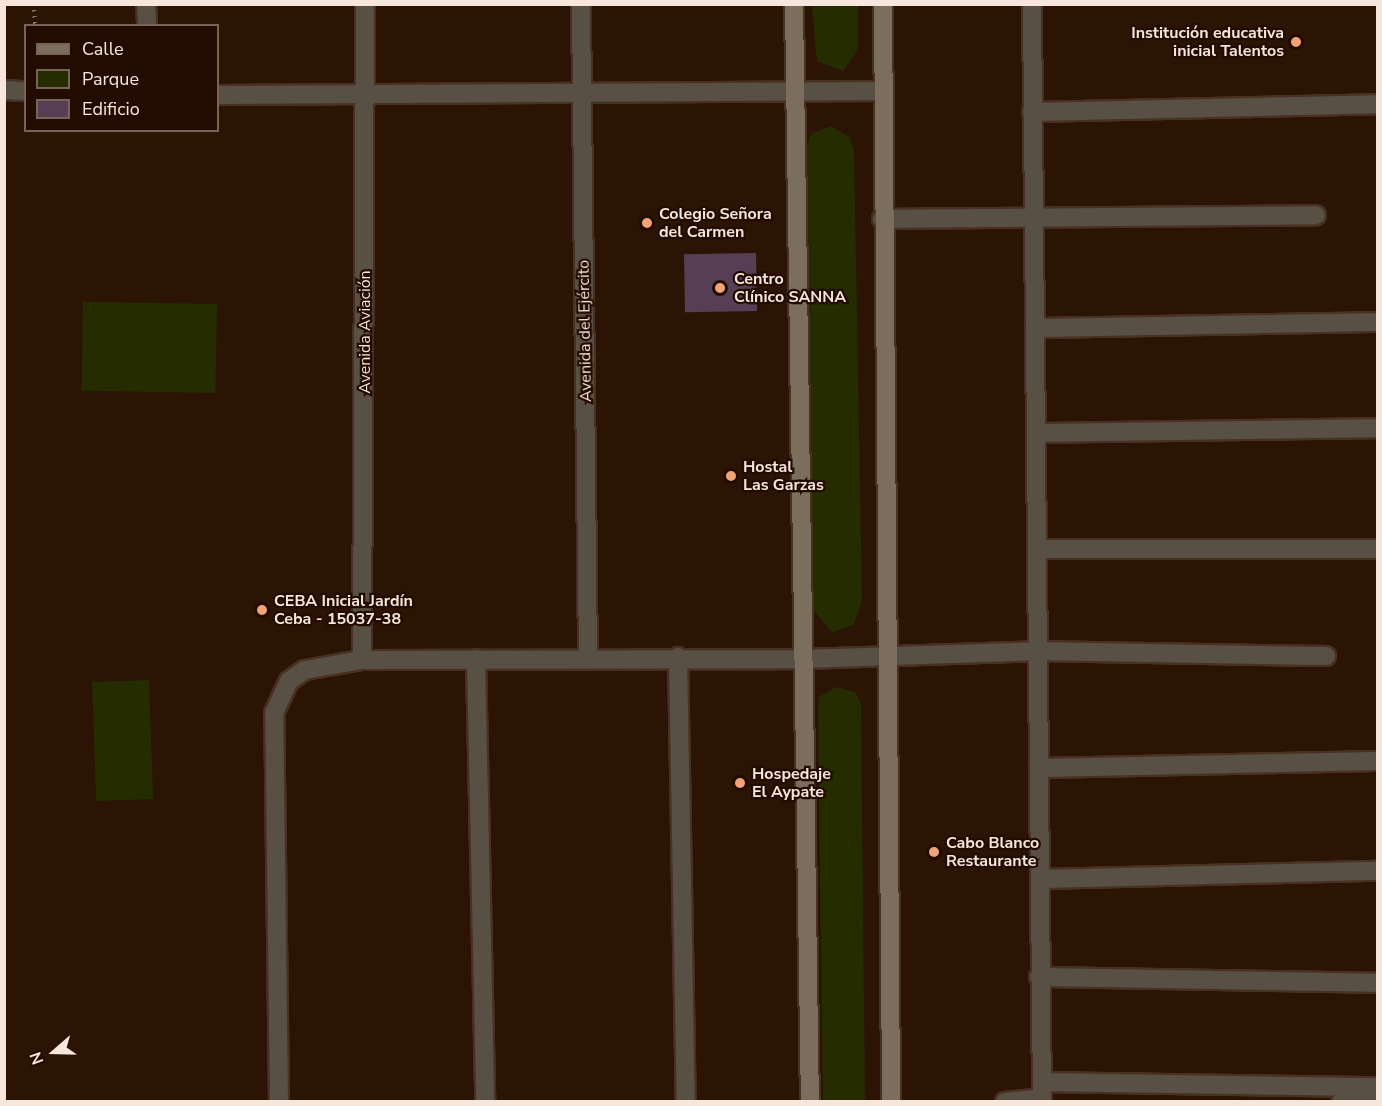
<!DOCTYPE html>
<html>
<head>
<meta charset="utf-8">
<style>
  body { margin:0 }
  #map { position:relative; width:1382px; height:1106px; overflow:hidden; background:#2c1405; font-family:"Nunito Sans",sans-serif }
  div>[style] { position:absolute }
  .green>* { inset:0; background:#242c00; transform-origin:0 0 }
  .building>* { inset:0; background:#563f55; transform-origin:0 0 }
  .path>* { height:4px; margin-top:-2px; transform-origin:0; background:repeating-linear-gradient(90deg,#8a7669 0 1.5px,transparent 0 6px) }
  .roads { filter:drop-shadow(2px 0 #483123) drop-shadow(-2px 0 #483123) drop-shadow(0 2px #483123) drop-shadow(0 -2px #483123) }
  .minor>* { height:18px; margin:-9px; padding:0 9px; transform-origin:9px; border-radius:9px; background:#595045 }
  .secondary>* { height:18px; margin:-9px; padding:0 9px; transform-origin:9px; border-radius:9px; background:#7c6e5d }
  .dots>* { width:16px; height:16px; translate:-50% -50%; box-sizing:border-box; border:3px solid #220b00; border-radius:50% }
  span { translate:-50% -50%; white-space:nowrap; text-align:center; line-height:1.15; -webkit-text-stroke:4.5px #220b00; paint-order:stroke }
  .poi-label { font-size:16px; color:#f7e6dc; font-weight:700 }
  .right { translate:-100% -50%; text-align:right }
  .left { translate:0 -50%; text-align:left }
  .street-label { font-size:16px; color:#f7e6dc }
  .frame { position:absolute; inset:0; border:6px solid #f7e6dc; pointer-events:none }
  .legend { position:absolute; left:24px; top:24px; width:195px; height:108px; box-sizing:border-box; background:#220b00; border:2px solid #776358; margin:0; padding:8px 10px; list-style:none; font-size:18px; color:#f7e6dc }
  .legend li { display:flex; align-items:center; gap:12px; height:30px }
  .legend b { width:30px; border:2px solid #776358 }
  .north { position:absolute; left:24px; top:1022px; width:60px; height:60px; -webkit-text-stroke:4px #220b00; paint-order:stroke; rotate:250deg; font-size:16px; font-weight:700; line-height:24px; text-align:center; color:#f7e6dc }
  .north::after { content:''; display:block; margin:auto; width:21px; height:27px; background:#f7e6dc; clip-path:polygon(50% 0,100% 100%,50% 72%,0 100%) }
</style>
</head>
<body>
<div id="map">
  <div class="green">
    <div style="clip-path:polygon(812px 5px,858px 5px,858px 49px,843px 71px,817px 61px)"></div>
    <div style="clip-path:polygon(831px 126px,849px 137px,854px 150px,862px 600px,854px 625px,832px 632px,813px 610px,803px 156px,812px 133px)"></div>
    <div style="left:217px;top:304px;width:89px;height:134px;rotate:91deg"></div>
    <div style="left:149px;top:680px;width:119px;height:57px;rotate:88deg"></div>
    <div style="clip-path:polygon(836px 687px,855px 692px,861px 703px,865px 1101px,823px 1101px,818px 708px,819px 697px)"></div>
  </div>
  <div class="building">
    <div style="left:756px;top:253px;width:58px;height:72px;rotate:89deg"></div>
  </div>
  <div class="path">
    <div style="left:34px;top:4px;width:22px;rotate:87deg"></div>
  </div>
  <div class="roads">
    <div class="minor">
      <div style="left:146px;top:4px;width:22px;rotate:87deg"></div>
      <div style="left:581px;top:4px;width:654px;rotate:89.39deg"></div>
      <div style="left:1032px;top:4px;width:1098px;rotate:89.48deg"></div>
      <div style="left:4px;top:90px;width:22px;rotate:3deg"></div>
      <div style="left:218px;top:95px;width:665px;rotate:-0.34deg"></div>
      <div style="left:1032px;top:112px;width:346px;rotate:-1.3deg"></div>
      <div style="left:882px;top:219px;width:434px;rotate:-0.5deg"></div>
      <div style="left:1036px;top:328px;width:342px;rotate:-1deg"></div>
      <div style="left:1037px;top:433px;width:341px;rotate:-0.8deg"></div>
      <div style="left:1037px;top:549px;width:341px"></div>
      <div style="left:678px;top:657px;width:445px;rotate:89deg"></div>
      <div style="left:476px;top:659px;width:443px;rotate:88.8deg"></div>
      <div style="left:362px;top:660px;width:656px;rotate:-89.74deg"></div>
      <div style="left:1040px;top:768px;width:338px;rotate:-1.2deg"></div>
      <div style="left:1042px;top:879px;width:336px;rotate:-1.4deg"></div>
      <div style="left:1039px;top:977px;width:339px;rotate:1deg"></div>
      <div style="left:1042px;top:1082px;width:336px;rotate:0.9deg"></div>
      <div style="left:279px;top:1102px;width:389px;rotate:-90.7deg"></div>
      <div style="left:274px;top:713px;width:35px;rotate:-65deg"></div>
      <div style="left:289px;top:681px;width:19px;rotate:-35deg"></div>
      <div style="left:305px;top:670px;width:58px;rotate:-10deg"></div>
      <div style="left:362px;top:660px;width:439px;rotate:-0.1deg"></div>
      <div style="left:801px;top:659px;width:235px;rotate:-1.9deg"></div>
      <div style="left:1036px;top:651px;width:290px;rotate:1deg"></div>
      <div style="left:1005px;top:1102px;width:37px;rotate:-6deg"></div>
      <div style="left:1341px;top:1102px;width:37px;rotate:-5deg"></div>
    </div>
    <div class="secondary">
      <div style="left:794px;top:4px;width:1098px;rotate:89.17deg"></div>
      <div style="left:883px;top:4px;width:1098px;rotate:89.58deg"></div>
    </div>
  </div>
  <div class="dots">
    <div style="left:1296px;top:42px;background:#efa377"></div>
    <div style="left:647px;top:223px;background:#efa377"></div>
    <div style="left:720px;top:288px;background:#efa377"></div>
    <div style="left:731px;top:476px;background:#efa377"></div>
    <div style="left:262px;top:610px;background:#efa377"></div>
    <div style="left:740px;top:783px;background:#efa377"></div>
    <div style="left:934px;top:852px;background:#efa377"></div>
  </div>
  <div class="poi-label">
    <span class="right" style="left:1284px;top:42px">Institución educativa<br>inicial Talentos</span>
    <span class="left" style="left:659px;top:223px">Colegio Señora<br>del Carmen</span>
    <span class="left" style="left:734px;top:288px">Centro<br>Clínico SANNA</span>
    <span class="left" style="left:743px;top:476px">Hostal<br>Las Garzas</span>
    <span class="left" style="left:274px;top:610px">CEBA Inicial Jardín<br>Ceba - 15037-38</span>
    <span class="left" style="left:752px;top:783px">Hospedaje<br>El Aypate</span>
    <span class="left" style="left:946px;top:852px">Cabo Blanco<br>Restaurante</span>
  </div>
  <div class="street-label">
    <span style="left:585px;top:331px;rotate:-91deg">Avenida del Ejército</span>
    <span style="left:365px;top:332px;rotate:-90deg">Avenida Aviación</span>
  </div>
  <div class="frame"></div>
  <ul class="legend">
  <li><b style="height:8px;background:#7c6e5d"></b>Calle</li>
  <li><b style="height:16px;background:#242c00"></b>Parque</li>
  <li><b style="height:16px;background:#563f55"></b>Edificio</li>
  </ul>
  <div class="north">N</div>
</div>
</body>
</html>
